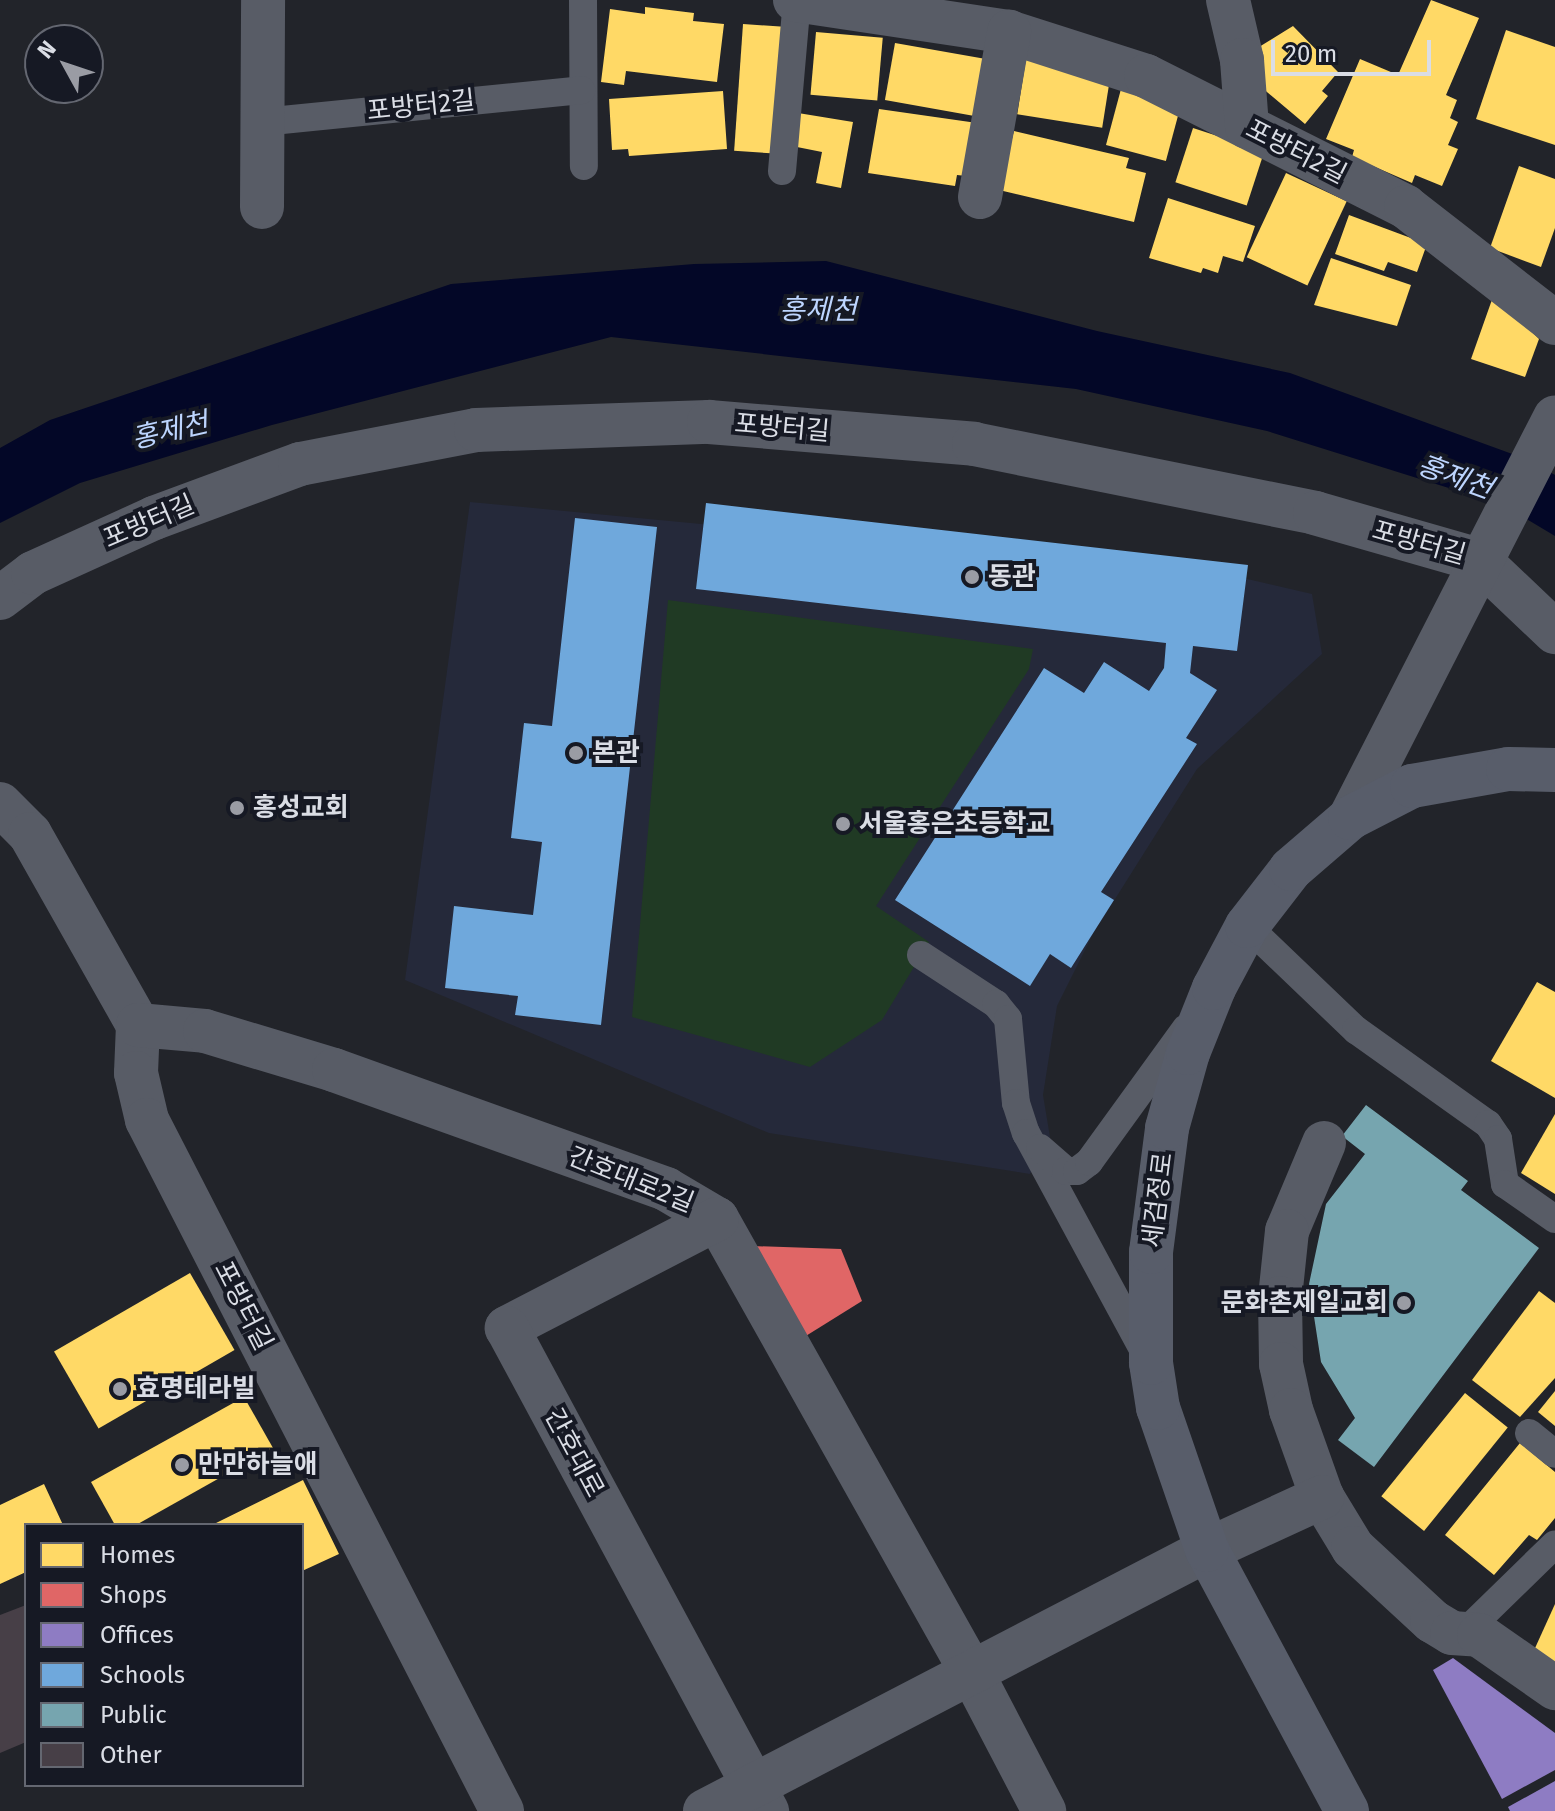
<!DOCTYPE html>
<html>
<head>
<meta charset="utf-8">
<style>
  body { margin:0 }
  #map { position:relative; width:1555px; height:1811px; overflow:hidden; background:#22242a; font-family:"Fira Sans","Noto Sans KR",sans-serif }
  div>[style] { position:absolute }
  .built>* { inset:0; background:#25293a }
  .green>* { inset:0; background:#203a24 }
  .water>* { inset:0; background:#030727 }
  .homes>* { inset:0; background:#ffd966; transform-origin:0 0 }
  .shops>* { inset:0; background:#e06666 }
  .offices>* { inset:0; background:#8e7cc3 }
  .schools>* { inset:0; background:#6fa8dc }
  .public>* { inset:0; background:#76a5af }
  .building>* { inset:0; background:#473f47 }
  .lane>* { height:28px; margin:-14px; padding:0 14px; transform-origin:14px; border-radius:14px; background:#585c66 }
  .street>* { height:44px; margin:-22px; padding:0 22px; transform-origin:22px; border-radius:22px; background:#585c66 }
  .primary>* { height:44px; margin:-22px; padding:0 22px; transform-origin:22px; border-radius:22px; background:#585d6a }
  .dots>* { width:22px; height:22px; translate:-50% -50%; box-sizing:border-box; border:4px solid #161924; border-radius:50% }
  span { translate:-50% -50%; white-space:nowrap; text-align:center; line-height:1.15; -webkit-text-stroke:8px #161924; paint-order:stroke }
  .street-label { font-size:26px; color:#dadde5 }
  .poi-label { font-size:26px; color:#dadde5; font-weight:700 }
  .left { translate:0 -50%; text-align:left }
  .right { translate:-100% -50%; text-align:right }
  .water-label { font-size:28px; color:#bdd5fe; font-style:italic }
  .legend { position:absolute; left:24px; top:1523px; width:280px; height:264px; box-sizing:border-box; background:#161924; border:2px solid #646771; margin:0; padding:10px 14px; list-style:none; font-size:24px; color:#dadde5 }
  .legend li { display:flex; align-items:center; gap:16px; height:40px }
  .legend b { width:40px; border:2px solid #646771 }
  .north { position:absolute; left:24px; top:24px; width:80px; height:80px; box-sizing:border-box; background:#161924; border:2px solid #646771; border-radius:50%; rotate:310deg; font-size:22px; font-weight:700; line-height:32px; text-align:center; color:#dadde5 }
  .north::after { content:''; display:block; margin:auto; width:28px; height:36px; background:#9a9ca4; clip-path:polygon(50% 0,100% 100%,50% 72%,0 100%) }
  .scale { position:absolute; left:1271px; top:40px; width:160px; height:36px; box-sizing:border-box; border:4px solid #dadde5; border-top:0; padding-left:10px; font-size:24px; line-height:28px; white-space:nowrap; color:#dadde5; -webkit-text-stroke:6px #161924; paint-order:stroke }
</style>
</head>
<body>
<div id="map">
  <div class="built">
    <div style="clip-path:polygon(470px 502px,1226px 574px,1312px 594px,1322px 654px,1197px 769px,1093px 934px,1057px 1006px,1043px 1095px,1050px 1137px,1030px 1174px,769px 1133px,405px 980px)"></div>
  </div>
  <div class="green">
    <div style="clip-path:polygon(668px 600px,1033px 649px,1029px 669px,876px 906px,929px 942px,882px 1020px,810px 1067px,632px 1017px)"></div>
  </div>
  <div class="water">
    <div style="clip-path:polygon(826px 261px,1097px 331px,1290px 373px,1526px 459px,1555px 475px,1555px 536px,1503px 505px,1267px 431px,1076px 389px,611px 337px,272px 425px,80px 483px,0 523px,0 448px,50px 420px,451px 284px,694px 264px)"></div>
  </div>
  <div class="homes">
    <div style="clip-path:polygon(1431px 0,1479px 18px,1446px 95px,1457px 100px,1450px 118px,1458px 122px,1448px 145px,1458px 149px,1442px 186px,1415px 175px,1412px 183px,1352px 157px,1354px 150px,1326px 139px,1360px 59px,1398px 75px)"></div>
    <div style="clip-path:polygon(645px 7px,694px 13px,693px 21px,724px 24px,717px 82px,626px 71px,624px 85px,601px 82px,610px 9px,645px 14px)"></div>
    <div style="left:743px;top:24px;width:41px;height:127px;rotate:4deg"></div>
    <div style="clip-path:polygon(1293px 26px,1338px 72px,1322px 91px,1328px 96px,1305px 124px,1261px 87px,1259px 47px)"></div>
    <div style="clip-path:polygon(1506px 30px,1555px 47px,1555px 145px,1476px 119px)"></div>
    <div style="left:816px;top:32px;width:67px;height:63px;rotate:5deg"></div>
    <div style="left:895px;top:43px;width:98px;height:58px;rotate:10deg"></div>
    <div style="left:1026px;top:59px;width:86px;height:56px;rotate:9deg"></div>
    <div style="left:1121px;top:89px;width:62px;height:58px;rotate:15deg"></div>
    <div style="clip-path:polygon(723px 91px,727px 149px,629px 156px,628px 149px,612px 150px,609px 99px)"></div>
    <div style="clip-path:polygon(879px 109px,984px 124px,976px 177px,957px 175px,955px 186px,868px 173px)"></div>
    <div style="clip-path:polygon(798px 113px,853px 122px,841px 188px,816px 183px,822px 152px,792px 146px)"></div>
    <div style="left:1193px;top:128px;width:75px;height:57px;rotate:18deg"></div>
    <div style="clip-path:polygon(1014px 131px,1129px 158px,1126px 168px,1146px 173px,1134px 222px,999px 190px)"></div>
    <div style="clip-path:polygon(1519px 166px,1555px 179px,1555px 228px,1541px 267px,1490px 248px)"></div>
    <div style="left:1286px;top:173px;width:67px;height:93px;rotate:25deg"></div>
    <div style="clip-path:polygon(1168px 198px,1255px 226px,1243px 262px,1223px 256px,1218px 273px,1203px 268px,1201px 273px,1149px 258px)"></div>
    <div style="clip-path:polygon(1349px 215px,1427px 244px,1417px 272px,1388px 262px,1384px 271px,1335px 254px)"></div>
    <div style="clip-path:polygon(1331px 258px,1411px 285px,1397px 326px,1314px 305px)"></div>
    <div style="clip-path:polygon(1494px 294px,1539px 339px,1525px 377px,1471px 359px)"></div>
    <div style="clip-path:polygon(1537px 982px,1555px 992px,1555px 1098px,1491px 1061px)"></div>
    <div style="clip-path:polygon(1555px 1114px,1555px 1194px,1521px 1173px)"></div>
    <div style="left:190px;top:1273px;width:89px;height:157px;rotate:60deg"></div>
    <div style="clip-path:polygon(1539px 1291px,1555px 1303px,1555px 1378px,1520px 1417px,1472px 1380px)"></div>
    <div style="clip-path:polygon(1555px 1391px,1555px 1426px,1538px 1412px)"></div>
    <div style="left:1465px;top:1393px;width:55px;height:133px;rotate:39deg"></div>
    <div style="clip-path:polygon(244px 1397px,273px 1448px,136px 1525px,115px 1525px,91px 1482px)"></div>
    <div style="clip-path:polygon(1520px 1443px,1555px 1472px,1555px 1518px,1537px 1540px,1529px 1535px,1494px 1575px,1445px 1535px)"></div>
    <div style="clip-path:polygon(303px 1480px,339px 1554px,302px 1571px,302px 1525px,212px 1525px)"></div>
    <div style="clip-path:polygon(44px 1484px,63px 1525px,26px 1525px,26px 1572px,0 1584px,0 1505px)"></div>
    <div style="clip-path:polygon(1555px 1604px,1555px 1668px,1531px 1657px)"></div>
  </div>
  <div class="shops">
    <div style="clip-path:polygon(751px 1246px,841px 1249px,862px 1301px,801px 1339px)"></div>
  </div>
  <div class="offices">
    <div style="clip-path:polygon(1453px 1658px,1555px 1733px,1555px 1770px,1502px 1799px,1433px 1670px)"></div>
    <div style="clip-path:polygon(1555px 1781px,1555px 1811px,1510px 1811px,1508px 1807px)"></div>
  </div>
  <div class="schools">
    <div style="clip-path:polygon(706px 503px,1248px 565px,1237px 651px,1193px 646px,1190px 673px,1217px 690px,1186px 738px,1197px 744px,1101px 892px,1114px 900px,1071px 968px,1050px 954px,1030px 986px,895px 900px,1044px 668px,1084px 693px,1104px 662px,1149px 691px,1164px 668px,1166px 643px,696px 589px)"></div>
    <div style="clip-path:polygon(575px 518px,657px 527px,601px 1025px,515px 1015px,518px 996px,445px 988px,454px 906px,533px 915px,542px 842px,511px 838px,524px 723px,552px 726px)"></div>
  </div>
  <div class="public">
    <div style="clip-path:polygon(1366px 1105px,1468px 1181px,1461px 1190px,1539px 1248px,1374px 1467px,1338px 1440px,1355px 1418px,1321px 1362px,1309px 1284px,1326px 1204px,1365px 1154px,1342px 1136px)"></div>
  </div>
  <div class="building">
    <div style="clip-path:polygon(26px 1605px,26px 1742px,0 1753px,0 1615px)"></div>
  </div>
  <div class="lane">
    <div style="left:583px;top:0;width:166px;rotate:89.7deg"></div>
    <div style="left:262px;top:122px;width:321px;rotate:-5.7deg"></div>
    <div style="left:782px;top:171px;width:172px;rotate:-85deg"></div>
    <div style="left:1247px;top:926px;width:151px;rotate:43.7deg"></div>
    <div style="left:1356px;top:1030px;width:162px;rotate:35.5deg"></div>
    <div style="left:1488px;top:1124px;width:18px;rotate:56deg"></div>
    <div style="left:1498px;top:1139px;width:46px;rotate:81.2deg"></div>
    <div style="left:1505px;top:1184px;width:61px;rotate:35deg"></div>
    <div style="left:921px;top:955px;width:90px;rotate:33.2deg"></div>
    <div style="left:996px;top:1004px;width:19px;rotate:51deg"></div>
    <div style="left:1008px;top:1019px;width:84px;rotate:84.6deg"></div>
    <div style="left:1016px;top:1103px;width:32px;rotate:72deg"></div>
    <div style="left:1026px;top:1133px;width:252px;rotate:61.6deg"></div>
    <div style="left:1040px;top:1148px;width:35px;rotate:41deg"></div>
    <div style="left:1066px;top:1171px;width:11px"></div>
    <div style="left:1077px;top:1171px;width:15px;rotate:-37deg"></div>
    <div style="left:1089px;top:1162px;width:165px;rotate:-54.1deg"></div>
    <div style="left:1529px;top:1433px;width:33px;rotate:39deg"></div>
    <div style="left:1466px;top:1631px;width:124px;rotate:-44.3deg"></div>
  </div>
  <div class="street">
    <div style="left:795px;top:0;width:216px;rotate:8.5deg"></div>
    <div style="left:1009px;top:32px;width:144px;rotate:17.8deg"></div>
    <div style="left:1146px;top:76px;width:291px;rotate:26.7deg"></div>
    <div style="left:1406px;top:207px;width:189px;rotate:37.9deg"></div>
    <div style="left:1228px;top:0;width:62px;rotate:76.9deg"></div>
    <div style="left:1242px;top:60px;width:67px;rotate:85.7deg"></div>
    <div style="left:980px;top:197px;width:168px;rotate:-80deg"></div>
    <div style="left:262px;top:207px;width:207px;rotate:-89.7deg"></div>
    <div style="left:0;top:598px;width:41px;rotate:-37.1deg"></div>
    <div style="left:33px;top:573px;width:133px;rotate:-24.4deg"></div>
    <div style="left:154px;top:518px;width:156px;rotate:-20.3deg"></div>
    <div style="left:300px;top:464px;width:179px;rotate:-10.9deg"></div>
    <div style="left:476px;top:430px;width:233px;rotate:-2deg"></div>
    <div style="left:709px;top:422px;width:266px;rotate:4.7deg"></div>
    <div style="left:974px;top:444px;width:348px;rotate:11.4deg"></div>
    <div style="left:1315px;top:513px;width:171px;rotate:16deg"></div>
    <div style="left:1479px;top:560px;width:105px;rotate:43.5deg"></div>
    <div style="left:0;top:804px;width:42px;rotate:45deg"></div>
    <div style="left:30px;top:834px;width:219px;rotate:60.5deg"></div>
    <div style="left:138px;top:1025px;width:48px;rotate:92.4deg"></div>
    <div style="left:136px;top:1073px;width:48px;rotate:76.8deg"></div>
    <div style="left:147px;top:1120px;width:777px;rotate:62.81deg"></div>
    <div style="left:1350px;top:818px;width:450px;rotate:-62.9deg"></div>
    <div style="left:138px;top:1025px;width:67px;rotate:5.1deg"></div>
    <div style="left:205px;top:1031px;width:135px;rotate:16.8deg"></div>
    <div style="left:334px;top:1070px;width:353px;rotate:19.7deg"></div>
    <div style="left:666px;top:1189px;width:59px;rotate:30.5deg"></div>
    <div style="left:717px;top:1219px;width:521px;rotate:60.68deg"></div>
    <div style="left:972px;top:1673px;width:156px;rotate:62.4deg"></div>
    <div style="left:1324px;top:1143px;width:95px;rotate:112.8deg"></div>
    <div style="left:1287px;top:1231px;width:67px;rotate:96deg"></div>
    <div style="left:1280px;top:1298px;width:66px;rotate:89.1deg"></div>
    <div style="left:1281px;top:1364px;width:47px;rotate:77.7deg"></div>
    <div style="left:1291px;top:1410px;width:92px;rotate:70.4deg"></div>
    <div style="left:1322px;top:1497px;width:60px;rotate:58.7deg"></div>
    <div style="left:1353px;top:1548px;width:108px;rotate:42.7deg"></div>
    <div style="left:1432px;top:1621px;width:23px;rotate:31deg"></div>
    <div style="left:1452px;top:1633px;width:27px;rotate:4deg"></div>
    <div style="left:1479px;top:1635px;width:93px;rotate:34.9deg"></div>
    <div style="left:717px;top:1219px;width:237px;rotate:152.6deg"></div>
    <div style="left:507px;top:1328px;width:549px;rotate:61.71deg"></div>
    <div style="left:705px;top:1811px;width:566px;rotate:-27.47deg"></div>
    <div style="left:1207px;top:1550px;width:127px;rotate:-24.7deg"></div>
  </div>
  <div class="primary">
    <div style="left:1347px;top:1811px;width:296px;rotate:-118.2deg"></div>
    <div style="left:1207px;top:1550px;width:150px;rotate:-109deg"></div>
    <div style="left:1158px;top:1408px;width:46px;rotate:-98.8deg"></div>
    <div style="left:1151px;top:1363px;width:111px;rotate:-90deg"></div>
    <div style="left:1151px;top:1252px;width:125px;rotate:-82.6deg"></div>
    <div style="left:1167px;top:1128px;width:78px;rotate:-74.4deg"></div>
    <div style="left:1188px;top:1053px;width:70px;rotate:-68.2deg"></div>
    <div style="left:1214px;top:988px;width:70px;rotate:-62deg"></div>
    <div style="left:1247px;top:926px;width:72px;rotate:-52.3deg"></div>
    <div style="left:1291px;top:869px;width:78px;rotate:-40.8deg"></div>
    <div style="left:1350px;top:818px;width:70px;rotate:-27.3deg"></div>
    <div style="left:1412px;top:786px;width:97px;rotate:-10deg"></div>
    <div style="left:1508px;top:769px;width:47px;rotate:1.2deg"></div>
  </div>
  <div class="dots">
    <div style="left:972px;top:577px;background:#9a9ca4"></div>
    <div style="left:576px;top:753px;background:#9a9ca4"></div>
    <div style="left:237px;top:808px;background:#9a9ca4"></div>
    <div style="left:843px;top:824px;background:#9a9ca4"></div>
    <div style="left:1404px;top:1303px;background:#9a9ca4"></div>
    <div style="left:120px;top:1389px;background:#9a9ca4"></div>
    <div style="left:182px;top:1465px;background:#9a9ca4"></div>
  </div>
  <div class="street-label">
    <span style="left:421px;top:106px;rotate:-6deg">포방터2길</span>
    <span style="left:1296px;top:152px;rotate:27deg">포방터2길</span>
    <span style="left:782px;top:428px;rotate:5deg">포방터길</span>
    <span style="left:149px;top:522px;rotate:-23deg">포방터길</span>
    <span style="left:1419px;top:543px;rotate:16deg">포방터길</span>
    <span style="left:631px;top:1180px;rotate:22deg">간호대로2길</span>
    <span style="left:1158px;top:1200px;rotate:-83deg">세검정로</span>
    <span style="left:243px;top:1306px;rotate:63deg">포방터길</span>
    <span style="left:574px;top:1453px;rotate:62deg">간호대로</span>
  </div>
  <div class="poi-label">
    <span class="left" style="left:988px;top:577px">동관</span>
    <span class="left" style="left:592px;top:753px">본관</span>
    <span class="left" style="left:253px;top:808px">홍성교회</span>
    <span class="left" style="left:859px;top:824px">서울홍은초등학교</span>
    <span class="right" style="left:1388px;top:1303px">문화촌제일교회</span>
    <span class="left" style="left:136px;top:1389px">효명테라빌</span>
    <span class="left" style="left:198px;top:1465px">만만하늘애</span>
  </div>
  <div class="water-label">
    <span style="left:818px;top:310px">홍제천</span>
    <span style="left:170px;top:431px;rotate:-13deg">홍제천</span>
    <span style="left:1455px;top:477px;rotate:20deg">홍제천</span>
  </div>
  <ul class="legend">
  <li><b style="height:22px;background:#ffd966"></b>Homes</li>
  <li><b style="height:22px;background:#e06666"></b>Shops</li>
  <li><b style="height:22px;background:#8e7cc3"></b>Offices</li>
  <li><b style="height:22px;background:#6fa8dc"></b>Schools</li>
  <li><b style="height:22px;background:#76a5af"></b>Public</li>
  <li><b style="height:22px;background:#473f47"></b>Other</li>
  </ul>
  <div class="north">N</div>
  <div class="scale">20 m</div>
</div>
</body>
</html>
